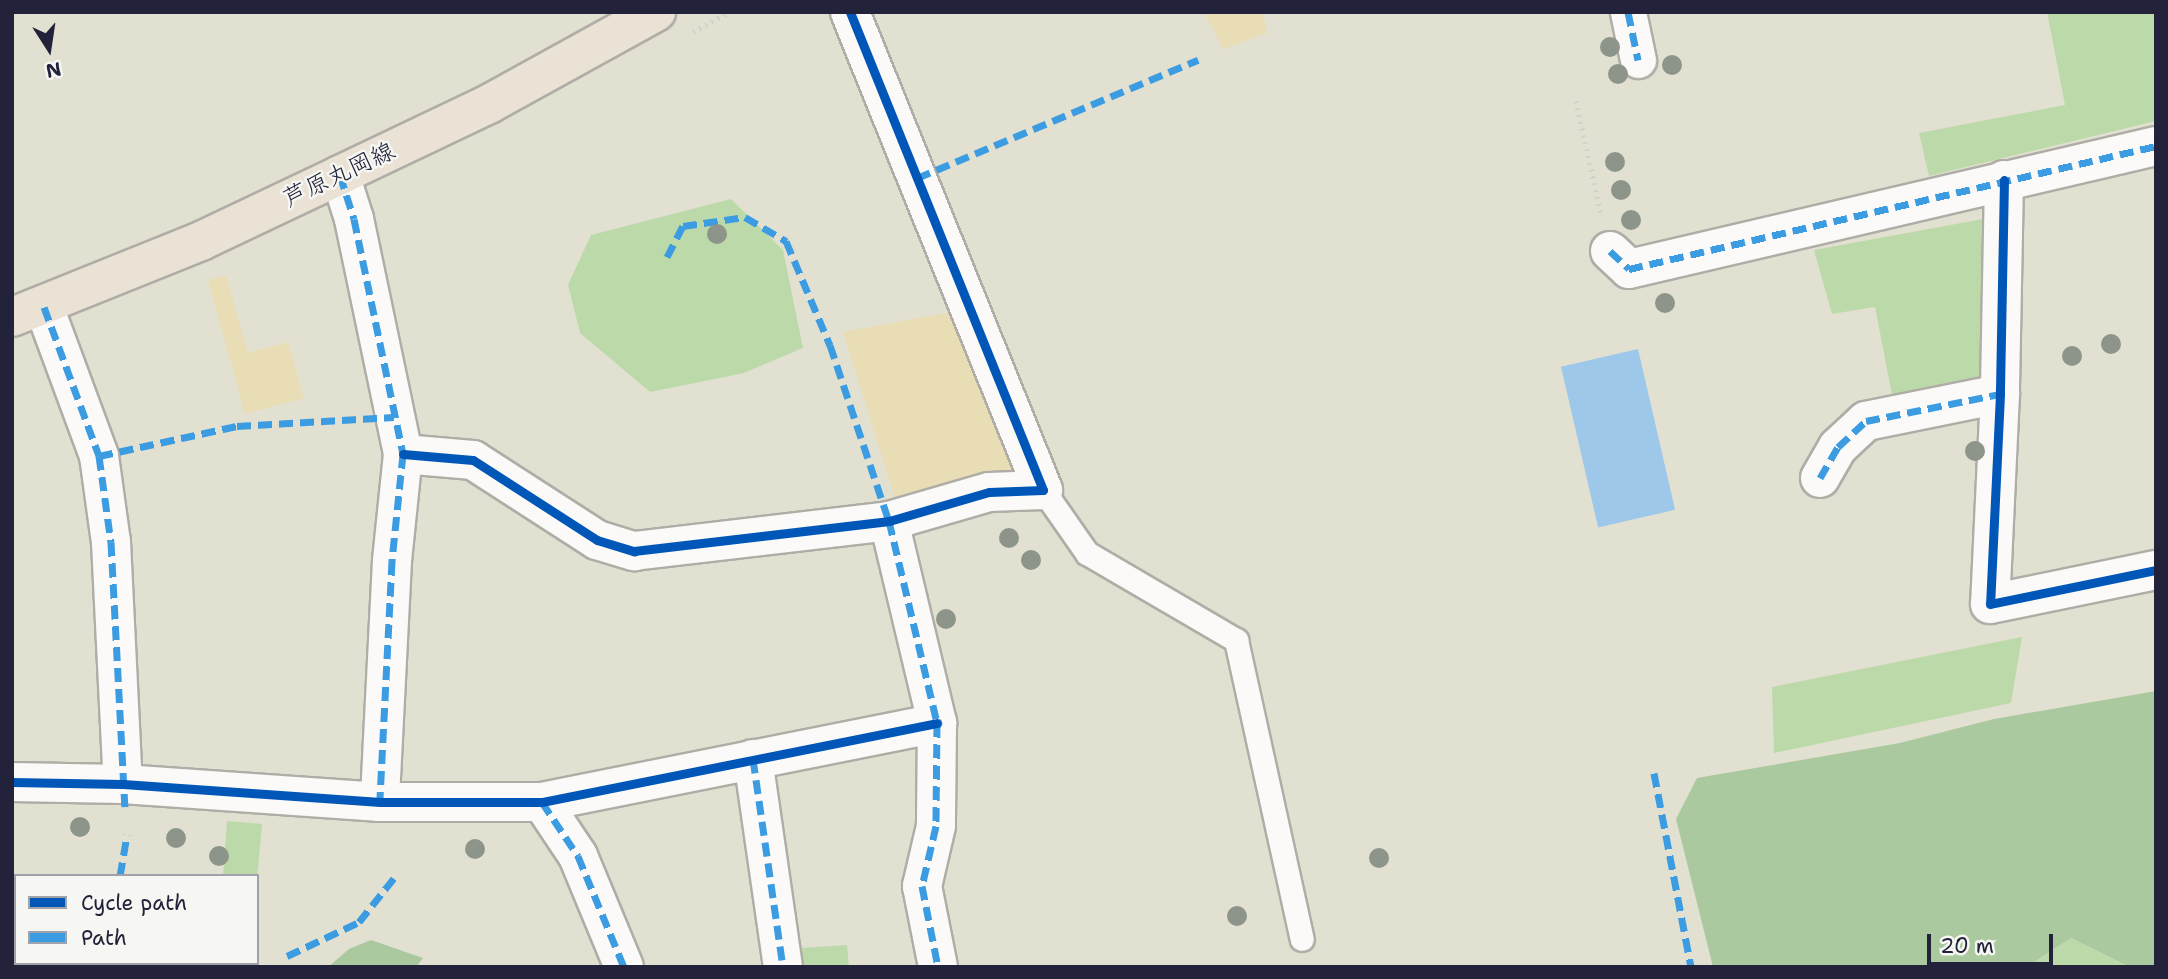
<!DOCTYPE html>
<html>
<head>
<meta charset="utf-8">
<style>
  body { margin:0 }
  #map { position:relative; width:2168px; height:979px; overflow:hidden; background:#e2e0d1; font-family:"Shantell Sans","Klee One",sans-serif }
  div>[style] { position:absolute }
  .green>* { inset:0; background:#bcdaa9 }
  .forest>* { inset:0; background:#aac99e }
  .sand>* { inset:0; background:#e9ddb5 }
  .water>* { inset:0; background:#9dc8e9; transform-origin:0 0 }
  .path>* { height:4.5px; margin-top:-2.25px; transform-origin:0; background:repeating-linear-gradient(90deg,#d1d1ce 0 2px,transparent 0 7px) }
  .roads { filter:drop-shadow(2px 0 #afada6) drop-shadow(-2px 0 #afada6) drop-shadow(0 2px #afada6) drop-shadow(0 -2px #afada6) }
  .service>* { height:23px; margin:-11.5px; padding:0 11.5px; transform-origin:11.5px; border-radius:11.5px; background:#fbfaf8 }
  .pedestrian>* { height:35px; margin:-17.5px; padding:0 17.5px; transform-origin:17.5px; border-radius:17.5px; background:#fbfaf8 }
  .minor>* { height:38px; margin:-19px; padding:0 19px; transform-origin:19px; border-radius:19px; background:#fbfaf8 }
  .primary>* { height:38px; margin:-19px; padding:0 19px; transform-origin:19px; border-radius:19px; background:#e9e2d5 }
  .quiet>* { height:7px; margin-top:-3.5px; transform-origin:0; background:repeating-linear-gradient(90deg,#3c9ce2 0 14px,transparent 0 21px) }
  .cycleway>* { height:9px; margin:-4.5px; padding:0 4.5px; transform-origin:4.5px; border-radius:4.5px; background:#0057b8 }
  .trees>* { width:20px; height:20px; margin:-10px; border-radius:50%; background:#8d958b }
  span { translate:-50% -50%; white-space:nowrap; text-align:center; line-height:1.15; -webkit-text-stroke:5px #f6f6f2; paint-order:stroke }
  .street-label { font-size:24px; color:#22223b }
  .frame { position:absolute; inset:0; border:14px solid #22223b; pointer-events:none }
  .legend { position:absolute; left:14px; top:874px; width:245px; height:91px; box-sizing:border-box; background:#f6f6f2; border:2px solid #a1a1a9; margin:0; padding:9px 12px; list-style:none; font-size:21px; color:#22223b }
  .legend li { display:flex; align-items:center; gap:14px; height:35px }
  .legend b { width:35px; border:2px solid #a1a1a9 }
  .north { position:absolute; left:14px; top:14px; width:70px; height:70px; -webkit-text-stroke:5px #f6f6f2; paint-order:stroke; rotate:168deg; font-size:19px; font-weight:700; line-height:28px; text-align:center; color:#22223b }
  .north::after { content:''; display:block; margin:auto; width:24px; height:32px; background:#22223b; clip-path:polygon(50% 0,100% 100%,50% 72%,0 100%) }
  .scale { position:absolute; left:1927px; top:934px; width:126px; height:32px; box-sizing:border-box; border:4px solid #22223b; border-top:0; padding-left:9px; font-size:21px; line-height:24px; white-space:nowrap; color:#22223b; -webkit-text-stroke:5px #f6f6f2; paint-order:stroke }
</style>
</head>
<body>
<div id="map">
  <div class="green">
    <div style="clip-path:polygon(2047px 12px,2156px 12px,2156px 121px,1929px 176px,1919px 133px,2065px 105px)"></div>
    <div style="clip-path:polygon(731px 199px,783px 250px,803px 348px,744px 373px,650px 392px,580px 333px,568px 285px,591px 235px)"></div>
    <div style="clip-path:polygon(1994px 217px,1986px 387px,1894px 405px,1875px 307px,1832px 314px,1814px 250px)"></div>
    <div style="clip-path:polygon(2022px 637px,2011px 703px,1774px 753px,1772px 687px)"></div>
    <div style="clip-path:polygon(227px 821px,262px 824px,257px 880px,257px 876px,223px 876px)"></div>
    <div style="clip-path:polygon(2071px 938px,2130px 967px,2026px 967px)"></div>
    <div style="clip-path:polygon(847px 945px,849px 967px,801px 967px,800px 948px)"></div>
  </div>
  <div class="forest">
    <div style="clip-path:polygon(2156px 691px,2156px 967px,2130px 967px,2071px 938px,2026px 967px,1713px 967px,1676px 819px,1697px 778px,1900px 743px,1994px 719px)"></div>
    <div style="clip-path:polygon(371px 940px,423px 958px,416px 967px,328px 967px,349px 949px)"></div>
  </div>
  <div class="sand">
    <div style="clip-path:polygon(1204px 12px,1263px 12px,1267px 33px,1223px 49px)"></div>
    <div style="clip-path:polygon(226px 275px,248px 353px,288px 342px,304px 398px,245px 414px,208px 280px)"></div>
    <div style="clip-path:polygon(951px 312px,1017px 459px,1004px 478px,895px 499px,843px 332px)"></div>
  </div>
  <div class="water">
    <div style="left:1638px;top:349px;width:165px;height:79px;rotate:77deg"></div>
  </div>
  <div class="path">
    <div style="left:693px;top:32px;width:41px;rotate:-29.1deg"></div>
    <div style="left:1576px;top:101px;width:115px;rotate:77.4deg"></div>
  </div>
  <div class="roads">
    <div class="service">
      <div style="left:1043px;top:490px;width:77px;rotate:55.1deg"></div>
      <div style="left:1087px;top:553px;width:173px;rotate:30.3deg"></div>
      <div style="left:1236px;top:640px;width:306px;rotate:77.6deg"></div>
    </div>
    <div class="pedestrian">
      <div style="left:1628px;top:12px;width:49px;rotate:78.2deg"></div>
    </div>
    <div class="minor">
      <div style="left:340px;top:175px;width:46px;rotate:72.3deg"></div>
      <div style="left:354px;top:219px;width:240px;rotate:78.2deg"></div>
      <div style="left:403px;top:454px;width:108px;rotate:95.9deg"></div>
      <div style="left:392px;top:561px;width:241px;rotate:92.9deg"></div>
      <div style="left:2004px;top:180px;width:214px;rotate:91.1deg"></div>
      <div style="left:2000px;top:394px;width:210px;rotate:92.7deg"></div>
      <div style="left:1990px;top:604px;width:169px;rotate:-11.6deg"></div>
      <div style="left:1610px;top:251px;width:26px;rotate:43deg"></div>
      <div style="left:1629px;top:269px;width:541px;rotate:-13.14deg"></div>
      <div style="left:44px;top:307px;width:159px;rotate:69.7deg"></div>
      <div style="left:99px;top:456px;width:87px;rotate:82.1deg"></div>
      <div style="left:111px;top:542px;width:242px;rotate:87.2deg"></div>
      <div style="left:403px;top:454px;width:70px;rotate:4.9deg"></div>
      <div style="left:473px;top:460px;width:148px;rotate:32.8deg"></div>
      <div style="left:597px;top:540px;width:39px;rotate:17deg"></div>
      <div style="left:634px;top:551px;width:257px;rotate:-6.7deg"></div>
      <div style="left:889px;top:521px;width:104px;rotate:-16.2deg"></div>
      <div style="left:989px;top:492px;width:54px;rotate:-2.1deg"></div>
      <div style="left:1043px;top:490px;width:515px;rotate:-111.99deg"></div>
      <div style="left:1820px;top:478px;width:36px;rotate:-60deg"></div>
      <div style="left:1838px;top:447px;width:38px;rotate:-43deg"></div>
      <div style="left:1866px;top:421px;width:137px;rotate:-11.4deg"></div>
      <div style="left:889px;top:521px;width:208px;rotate:76.6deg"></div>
      <div style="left:937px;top:723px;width:103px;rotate:90.6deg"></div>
      <div style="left:936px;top:826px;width:62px;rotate:103.1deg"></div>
      <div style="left:922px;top:886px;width:83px;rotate:78.8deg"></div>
      <div style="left:753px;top:759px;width:210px;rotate:81.8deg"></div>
      <div style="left:12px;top:782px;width:111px;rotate:1deg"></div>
      <div style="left:123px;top:784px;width:258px;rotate:4deg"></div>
      <div style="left:380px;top:802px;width:162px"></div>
      <div style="left:542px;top:802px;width:403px;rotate:-11.3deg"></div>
      <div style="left:542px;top:802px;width:65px;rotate:56.3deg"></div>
      <div style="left:578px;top:856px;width:120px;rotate:67.5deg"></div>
    </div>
    <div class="primary">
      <div style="left:12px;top:317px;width:204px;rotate:-21.9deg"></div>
      <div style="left:201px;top:241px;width:154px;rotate:-25.4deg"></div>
      <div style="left:340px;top:175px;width:165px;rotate:-25.5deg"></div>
      <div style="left:489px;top:104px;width:191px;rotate:-28.9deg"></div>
    </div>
  </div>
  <div class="quiet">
    <div style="left:1628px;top:12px;width:49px;rotate:78.2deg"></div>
    <div style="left:340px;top:175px;width:46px;rotate:72.3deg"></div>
    <div style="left:354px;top:219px;width:240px;rotate:78.2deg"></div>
    <div style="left:403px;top:454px;width:108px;rotate:95.9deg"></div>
    <div style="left:392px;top:561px;width:241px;rotate:92.9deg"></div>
    <div style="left:917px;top:178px;width:305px;rotate:-22.8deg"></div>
    <div style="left:1610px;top:251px;width:26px;rotate:43deg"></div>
    <div style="left:1629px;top:269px;width:541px;rotate:-13.14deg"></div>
    <div style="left:667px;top:257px;width:35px;rotate:-63deg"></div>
    <div style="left:683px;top:226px;width:63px;rotate:-8.3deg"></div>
    <div style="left:745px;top:217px;width:48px;rotate:30.3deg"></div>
    <div style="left:786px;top:241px;width:113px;rotate:67.1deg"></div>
    <div style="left:830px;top:345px;width:186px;rotate:71.5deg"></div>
    <div style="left:889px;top:521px;width:208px;rotate:76.6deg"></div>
    <div style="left:937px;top:723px;width:103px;rotate:90.6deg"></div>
    <div style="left:936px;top:826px;width:62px;rotate:103.1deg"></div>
    <div style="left:922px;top:886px;width:83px;rotate:78.8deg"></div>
    <div style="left:44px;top:307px;width:159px;rotate:69.7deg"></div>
    <div style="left:99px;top:456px;width:87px;rotate:82.1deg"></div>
    <div style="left:111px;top:542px;width:265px;rotate:87deg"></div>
    <div style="left:99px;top:456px;width:141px;rotate:-12.3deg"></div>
    <div style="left:237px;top:426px;width:157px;rotate:-3.3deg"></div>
    <div style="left:1820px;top:478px;width:36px;rotate:-60deg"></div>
    <div style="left:1838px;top:447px;width:38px;rotate:-43deg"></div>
    <div style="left:1866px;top:421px;width:137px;rotate:-11.4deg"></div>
    <div style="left:753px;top:759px;width:210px;rotate:81.8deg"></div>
    <div style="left:1654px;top:773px;width:197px;rotate:79.2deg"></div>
    <div style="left:542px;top:802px;width:65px;rotate:56.3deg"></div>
    <div style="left:578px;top:856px;width:120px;rotate:67.5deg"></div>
    <div style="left:120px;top:876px;width:42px;rotate:-80.3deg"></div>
    <div style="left:287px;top:956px;width:80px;rotate:-25.3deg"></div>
    <div style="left:359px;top:922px;width:56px;rotate:-51.5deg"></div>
    <div style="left:105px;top:967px;width:4px;rotate:-90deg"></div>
  </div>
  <div class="cycleway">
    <div style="left:2004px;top:180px;width:214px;rotate:91.1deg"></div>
    <div style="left:2000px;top:394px;width:210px;rotate:92.7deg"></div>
    <div style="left:1990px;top:604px;width:169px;rotate:-11.6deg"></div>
    <div style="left:403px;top:454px;width:70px;rotate:4.9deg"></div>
    <div style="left:473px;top:460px;width:148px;rotate:32.8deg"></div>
    <div style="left:597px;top:540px;width:39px;rotate:17deg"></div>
    <div style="left:634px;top:551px;width:257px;rotate:-6.7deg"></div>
    <div style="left:889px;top:521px;width:104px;rotate:-16.2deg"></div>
    <div style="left:989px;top:492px;width:54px;rotate:-2.1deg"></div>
    <div style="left:1043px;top:490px;width:515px;rotate:-111.99deg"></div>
    <div style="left:12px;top:782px;width:111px;rotate:1deg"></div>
    <div style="left:123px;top:784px;width:258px;rotate:4deg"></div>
    <div style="left:380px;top:802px;width:162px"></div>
    <div style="left:542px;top:802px;width:403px;rotate:-11.3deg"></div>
  </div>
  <div class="trees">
    <div style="left:1610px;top:47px"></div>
    <div style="left:1672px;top:65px"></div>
    <div style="left:1618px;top:74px"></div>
    <div style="left:1615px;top:162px"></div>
    <div style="left:1621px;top:190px"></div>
    <div style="left:1631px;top:220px"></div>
    <div style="left:717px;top:234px"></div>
    <div style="left:1665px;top:303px"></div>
    <div style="left:2111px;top:344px"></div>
    <div style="left:2072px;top:356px"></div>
    <div style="left:1975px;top:451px"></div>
    <div style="left:1009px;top:538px"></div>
    <div style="left:1031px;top:560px"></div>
    <div style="left:946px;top:619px"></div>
    <div style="left:80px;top:827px"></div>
    <div style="left:176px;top:838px"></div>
    <div style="left:475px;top:849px"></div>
    <div style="left:219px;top:856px"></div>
    <div style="left:1379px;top:858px"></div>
    <div style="left:1237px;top:916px"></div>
  </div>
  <div class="street-label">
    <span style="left:339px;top:175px;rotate:-25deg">芦原丸岡線</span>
  </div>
  <div class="frame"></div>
  <ul class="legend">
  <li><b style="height:9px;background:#0057b8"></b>Cycle path</li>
  <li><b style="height:9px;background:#3c9ce2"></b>Path</li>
  </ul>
  <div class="north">N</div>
  <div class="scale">20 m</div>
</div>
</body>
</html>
